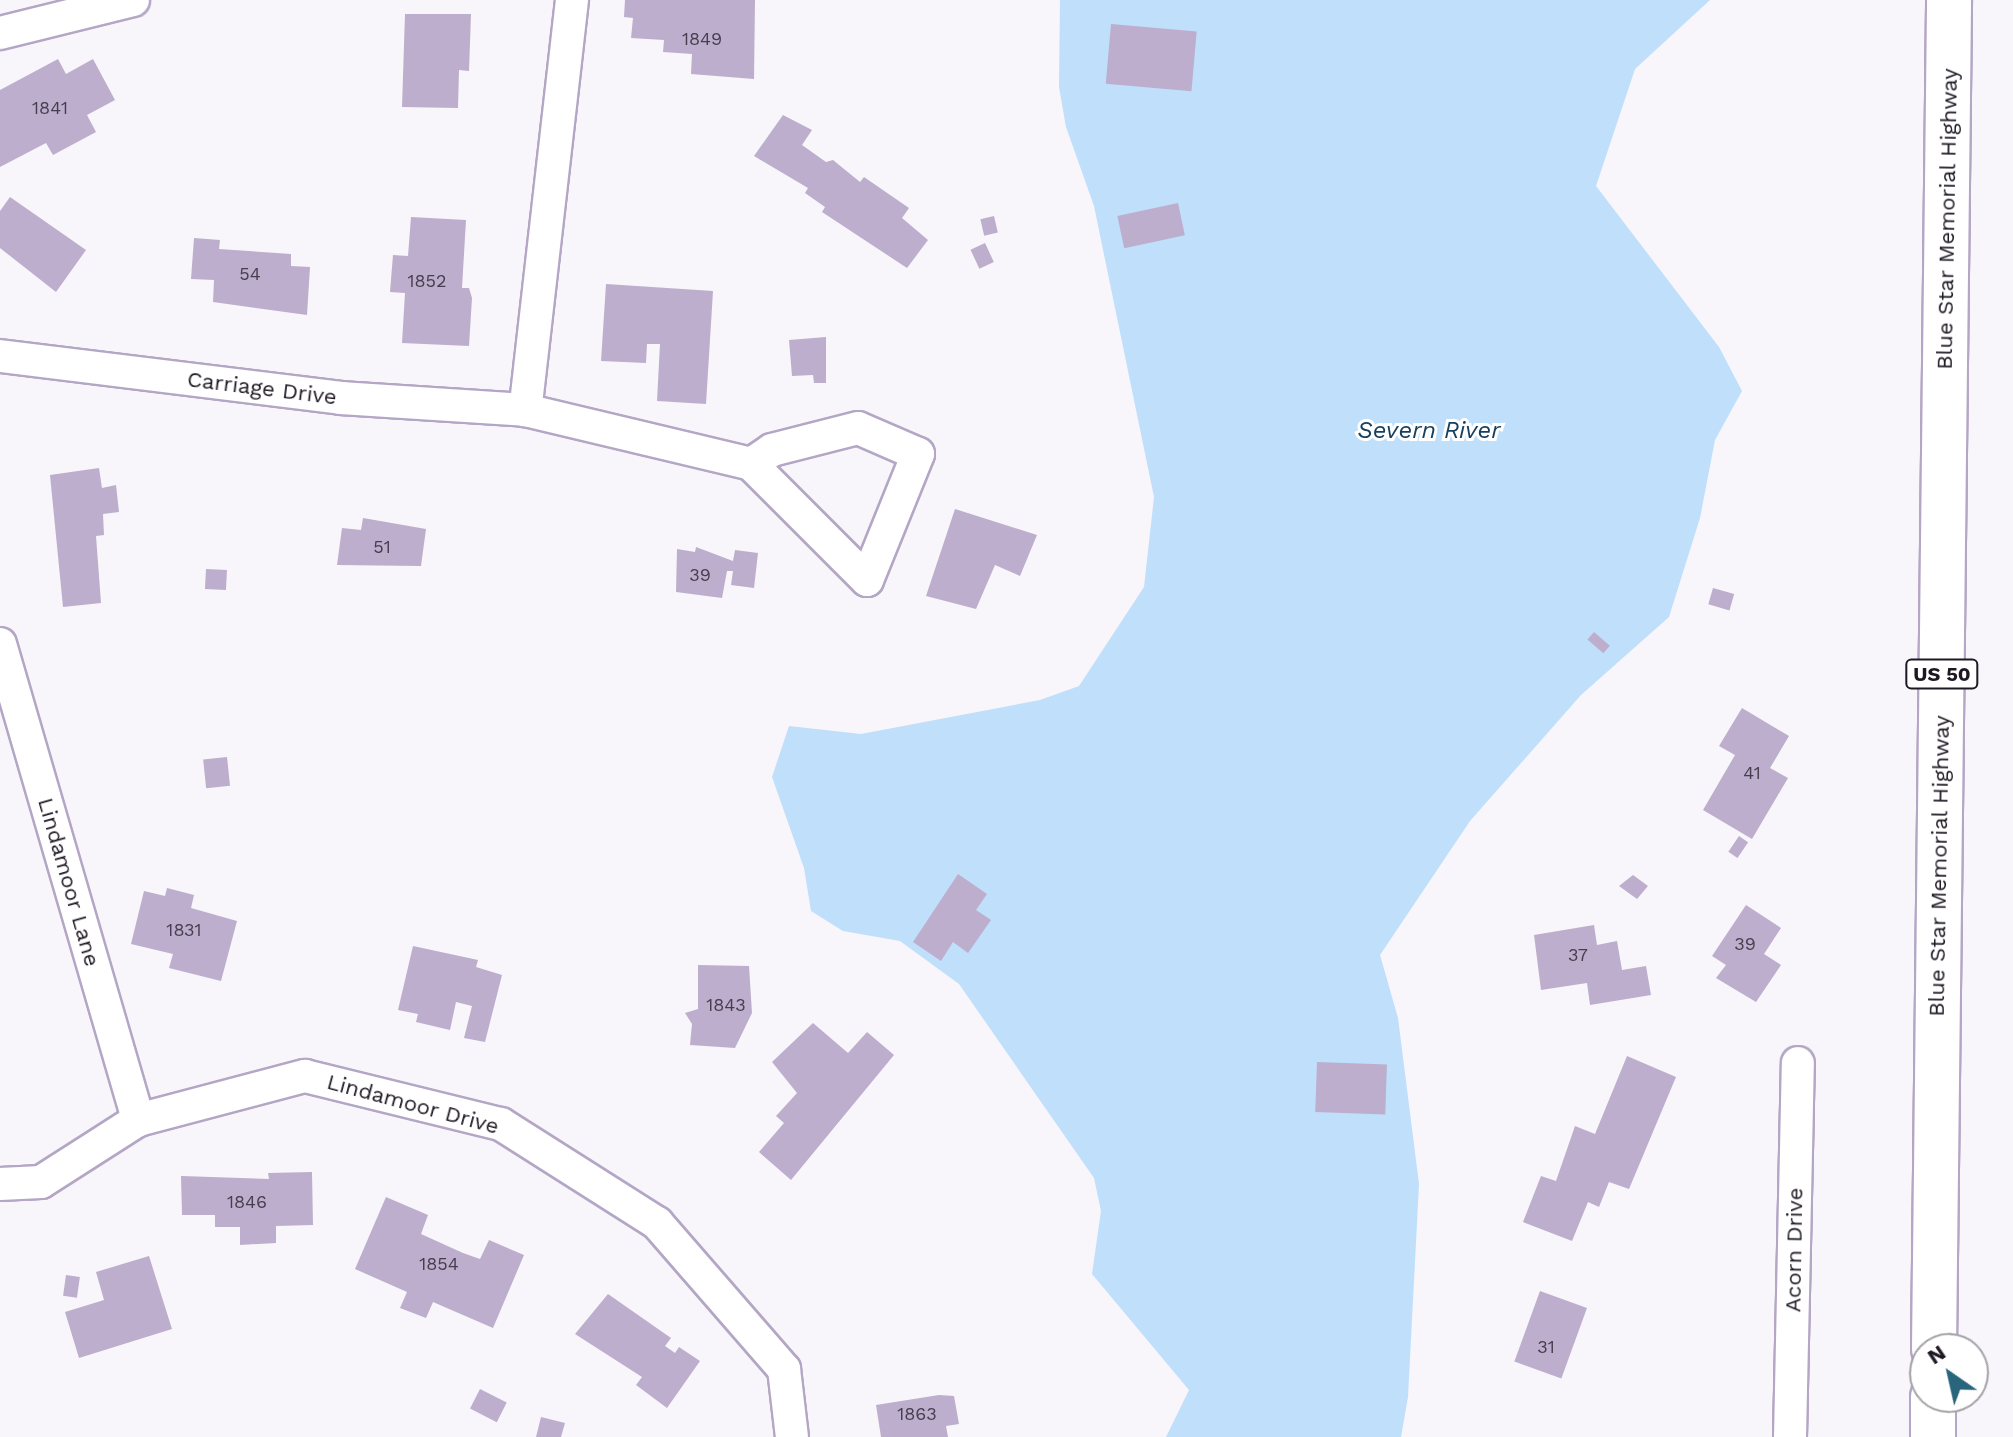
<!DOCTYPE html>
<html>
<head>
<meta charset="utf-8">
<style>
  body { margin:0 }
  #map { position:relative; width:2013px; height:1437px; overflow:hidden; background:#f8f5fb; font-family:"Work Sans",sans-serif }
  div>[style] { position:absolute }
  .water>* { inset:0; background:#bfdffb }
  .building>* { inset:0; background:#bdaecd; transform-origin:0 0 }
  .roads { filter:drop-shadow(2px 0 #b4a6c5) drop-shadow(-2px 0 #b4a6c5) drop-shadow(0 2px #b4a6c5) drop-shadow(0 -2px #b4a6c5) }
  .street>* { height:32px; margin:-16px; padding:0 16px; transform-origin:16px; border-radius:16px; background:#fff }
  .highway>* { height:44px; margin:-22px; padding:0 22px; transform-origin:22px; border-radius:22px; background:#fff }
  span { translate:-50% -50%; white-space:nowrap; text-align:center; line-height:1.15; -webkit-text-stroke:6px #fff; paint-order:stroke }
  .number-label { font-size:18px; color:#463e4e }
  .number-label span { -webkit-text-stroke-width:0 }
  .shield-label span { padding:2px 6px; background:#fff; border:2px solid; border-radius:6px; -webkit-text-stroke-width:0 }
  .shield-label { font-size:20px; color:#1e1823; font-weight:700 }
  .street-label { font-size:22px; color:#1e1823 }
  .water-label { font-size:24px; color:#17405f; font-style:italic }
  .north { position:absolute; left:1909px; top:1333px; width:80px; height:80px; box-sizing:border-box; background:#fff; border:2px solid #a5a3a7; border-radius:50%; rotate:326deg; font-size:22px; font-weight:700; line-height:32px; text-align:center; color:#1e1823 }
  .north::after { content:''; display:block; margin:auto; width:28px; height:36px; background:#29657d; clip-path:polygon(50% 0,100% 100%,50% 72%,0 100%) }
</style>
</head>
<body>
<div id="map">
  <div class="water">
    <div style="clip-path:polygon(1060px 0,1710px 0,1635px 69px,1596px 186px,1719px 347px,1742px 391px,1715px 440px,1700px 518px,1669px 617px,1581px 695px,1470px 821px,1380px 955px,1398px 1018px,1419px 1184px,1408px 1397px,1401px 1437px,1166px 1437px,1189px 1390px,1092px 1274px,1101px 1211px,1094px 1178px,959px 984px,900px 941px,843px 931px,811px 911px,804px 868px,772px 777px,789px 726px,861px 734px,1040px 700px,1079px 686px,1144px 587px,1154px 497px,1094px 206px,1066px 127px,1059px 87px)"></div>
  </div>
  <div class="building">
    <div style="clip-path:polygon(625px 0,755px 0,754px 79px,691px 74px,692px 54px,663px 52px,664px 40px,631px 38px,633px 18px,624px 17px)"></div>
    <div style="clip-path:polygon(405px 14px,471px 14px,469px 71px,459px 70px,458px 108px,402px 107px)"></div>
    <div style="left:1111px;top:24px;width:86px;height:60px;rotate:5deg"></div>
    <div style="clip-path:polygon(58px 59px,66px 74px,93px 59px,115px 100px,87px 115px,96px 132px,53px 155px,46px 143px,0 167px,0 90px)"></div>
    <div style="clip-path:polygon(783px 115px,812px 130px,802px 145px,826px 162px,833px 160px,860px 182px,864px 177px,909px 208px,902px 218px,928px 240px,907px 268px,822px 212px,825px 207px,805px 193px,808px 188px,754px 156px)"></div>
    <div style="clip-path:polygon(10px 197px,86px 250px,56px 292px,0 248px,0 211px)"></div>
    <div style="left:1178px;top:203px;width:33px;height:62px;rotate:78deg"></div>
    <div style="left:994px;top:216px;width:17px;height:14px;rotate:77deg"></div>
    <div style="clip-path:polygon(411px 217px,466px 220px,462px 288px,469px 288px,472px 298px,469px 346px,402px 343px,405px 293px,390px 292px,393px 255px,408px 256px)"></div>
    <div style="clip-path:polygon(194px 238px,220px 240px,219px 249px,291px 254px,291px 266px,310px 267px,307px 315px,213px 302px,214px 280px,191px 279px)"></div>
    <div style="left:985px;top:243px;width:21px;height:16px;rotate:65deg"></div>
    <div style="clip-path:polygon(606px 284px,713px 291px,706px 404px,657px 401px,660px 344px,647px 344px,646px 363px,601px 361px)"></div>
    <div style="clip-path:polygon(826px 337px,826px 383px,814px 383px,813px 375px,792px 376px,789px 340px)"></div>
    <div style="clip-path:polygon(99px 468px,102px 488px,116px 485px,119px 512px,103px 514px,104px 535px,96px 536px,101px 603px,63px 607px,50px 475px)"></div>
    <div style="clip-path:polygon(955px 509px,1037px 535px,1020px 576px,995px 565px,976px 609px,926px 596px)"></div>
    <div style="clip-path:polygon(363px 518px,426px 529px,421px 566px,337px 565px,342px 528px,361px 530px)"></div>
    <div style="clip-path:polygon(696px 547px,733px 561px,735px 550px,758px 553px,754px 588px,731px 585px,733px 571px,727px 571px,722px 598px,676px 592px,677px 549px,695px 552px)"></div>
    <div style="left:206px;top:569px;width:21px;height:20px;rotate:3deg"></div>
    <div style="left:1713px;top:588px;width:22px;height:17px;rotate:16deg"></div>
    <div style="left:1594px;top:632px;width:21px;height:10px;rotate:41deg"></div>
    <div style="clip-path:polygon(1742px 708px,1789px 736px,1770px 768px,1788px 778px,1752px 839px,1703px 810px,1735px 755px,1719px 746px)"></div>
    <div style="left:227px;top:757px;width:29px;height:24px;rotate:84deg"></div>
    <div style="left:1739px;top:836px;width:11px;height:19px;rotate:34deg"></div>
    <div style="clip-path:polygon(958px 874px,987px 894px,976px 910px,991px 920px,968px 953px,953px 942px,941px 961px,913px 942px)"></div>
    <div style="clip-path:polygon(1633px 875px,1648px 886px,1637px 899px,1619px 886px)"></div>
    <div style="clip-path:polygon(167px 888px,194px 895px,191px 908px,237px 921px,221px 981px,169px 968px,173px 954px,131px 944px,144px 891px,165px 896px)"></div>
    <div style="clip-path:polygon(1746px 905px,1781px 928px,1764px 954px,1781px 965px,1756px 1002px,1716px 978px,1726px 965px,1712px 956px)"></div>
    <div style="clip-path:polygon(1594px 925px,1597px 945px,1617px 941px,1622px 970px,1646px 966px,1651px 995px,1590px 1005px,1587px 983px,1541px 990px,1534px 935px)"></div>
    <div style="clip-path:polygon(413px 946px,478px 960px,476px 967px,502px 975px,485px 1042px,464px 1038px,472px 1006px,456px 1002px,450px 1030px,416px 1022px,418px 1014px,398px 1010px)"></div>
    <div style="clip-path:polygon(698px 965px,749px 966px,752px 1013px,735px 1048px,690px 1045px,692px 1024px,685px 1013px,698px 1009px)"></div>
    <div style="clip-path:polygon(813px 1023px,848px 1053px,867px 1032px,894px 1055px,791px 1180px,759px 1152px,784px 1123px,776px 1116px,797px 1093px,772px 1062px)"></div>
    <div style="clip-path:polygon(1627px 1056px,1676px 1077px,1629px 1189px,1609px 1182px,1599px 1207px,1588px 1202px,1572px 1241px,1523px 1222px,1541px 1176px,1556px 1181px,1575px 1126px,1595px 1134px)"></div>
    <div style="left:1317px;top:1062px;width:70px;height:50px;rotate:2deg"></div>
    <div style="clip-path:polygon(312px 1172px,313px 1225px,276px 1226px,276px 1243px,240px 1245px,240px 1227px,215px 1227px,215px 1215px,182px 1215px,181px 1176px,269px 1179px,268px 1173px)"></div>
    <div style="clip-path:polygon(386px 1197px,428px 1215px,421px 1234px,463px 1253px,480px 1259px,489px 1240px,524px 1255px,493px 1328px,433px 1302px,426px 1318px,400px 1308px,407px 1292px,355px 1269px)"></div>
    <div style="clip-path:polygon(149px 1256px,172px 1329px,79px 1358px,65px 1312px,104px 1300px,96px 1272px)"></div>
    <div style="left:66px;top:1275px;width:14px;height:21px;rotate:8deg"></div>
    <div style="left:1540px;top:1291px;width:50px;height:75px;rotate:20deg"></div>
    <div style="clip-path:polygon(608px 1294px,671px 1338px,665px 1346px,675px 1353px,679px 1347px,700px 1361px,667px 1408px,636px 1385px,642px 1377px,575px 1334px)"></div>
    <div style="left:480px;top:1389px;width:30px;height:22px;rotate:27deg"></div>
    <div style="clip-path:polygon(939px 1395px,954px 1396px,959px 1424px,946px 1426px,948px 1437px,881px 1437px,876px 1405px)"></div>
    <div style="clip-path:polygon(541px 1417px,565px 1423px,561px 1437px,536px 1437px)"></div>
  </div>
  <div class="roads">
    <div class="street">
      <div style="left:572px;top:0;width:413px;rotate:96.5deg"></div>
      <div style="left:525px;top:410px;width:232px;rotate:13.4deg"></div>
      <div style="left:751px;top:464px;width:164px;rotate:45deg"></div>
      <div style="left:867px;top:580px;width:136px;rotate:-68deg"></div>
      <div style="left:918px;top:454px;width:65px;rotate:-156.6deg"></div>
      <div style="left:858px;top:428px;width:89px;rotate:165.7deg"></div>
      <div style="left:772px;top:450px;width:25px;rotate:146deg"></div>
      <div style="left:0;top:33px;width:137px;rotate:-13.9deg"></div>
      <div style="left:0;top:356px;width:344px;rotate:7deg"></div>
      <div style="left:341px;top:398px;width:184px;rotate:3.7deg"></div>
      <div style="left:0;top:644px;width:496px;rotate:73.8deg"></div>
      <div style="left:0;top:1184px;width:41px;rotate:-2.8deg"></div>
      <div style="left:41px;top:1182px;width:115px;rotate:-32.6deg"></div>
      <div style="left:138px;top:1120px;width:173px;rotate:-14.8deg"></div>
      <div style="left:305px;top:1076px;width:202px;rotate:13.8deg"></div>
      <div style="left:501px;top:1124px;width:185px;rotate:32.4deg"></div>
      <div style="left:657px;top:1223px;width:194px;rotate:49deg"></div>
      <div style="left:784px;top:1369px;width:68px;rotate:83.3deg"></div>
      <div style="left:1790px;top:1437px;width:374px;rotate:-88.8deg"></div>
    </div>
    <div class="highway">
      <div style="left:1934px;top:1349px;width:1349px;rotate:-89.36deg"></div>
      <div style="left:1933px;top:1437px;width:40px;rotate:-90deg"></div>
    </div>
  </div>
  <div class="number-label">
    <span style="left:702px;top:39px">1849</span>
    <span style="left:50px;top:108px">1841</span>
    <span style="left:250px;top:274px">54</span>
    <span style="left:427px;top:281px">1852</span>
    <span style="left:382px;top:547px">51</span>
    <span style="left:700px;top:575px">39</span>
    <span style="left:1752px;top:773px">41</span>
    <span style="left:184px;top:930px">1831</span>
    <span style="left:1745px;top:944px">39</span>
    <span style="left:1578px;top:955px">37</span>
    <span style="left:726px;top:1005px">1843</span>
    <span style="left:247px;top:1202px">1846</span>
    <span style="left:439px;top:1264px">1854</span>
    <span style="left:1546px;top:1347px">31</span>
    <span style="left:917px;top:1414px">1863</span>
  </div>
  <div class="shield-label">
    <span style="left:1942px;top:674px">US 50</span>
  </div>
  <div class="street-label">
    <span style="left:1947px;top:219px;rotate:-89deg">Blue Star Memorial Highway</span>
    <span style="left:262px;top:388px;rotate:7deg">Carriage Drive</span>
    <span style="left:1939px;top:866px;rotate:-89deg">Blue Star Memorial Highway</span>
    <span style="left:69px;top:882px;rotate:74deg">Lindamoor Lane</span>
    <span style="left:413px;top:1104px;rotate:15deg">Lindamoor Drive</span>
    <span style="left:1794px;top:1250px;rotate:-89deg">Acorn Drive</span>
  </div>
  <div class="water-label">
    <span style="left:1429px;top:431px">Severn River</span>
  </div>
  <div class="north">N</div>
</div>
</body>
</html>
